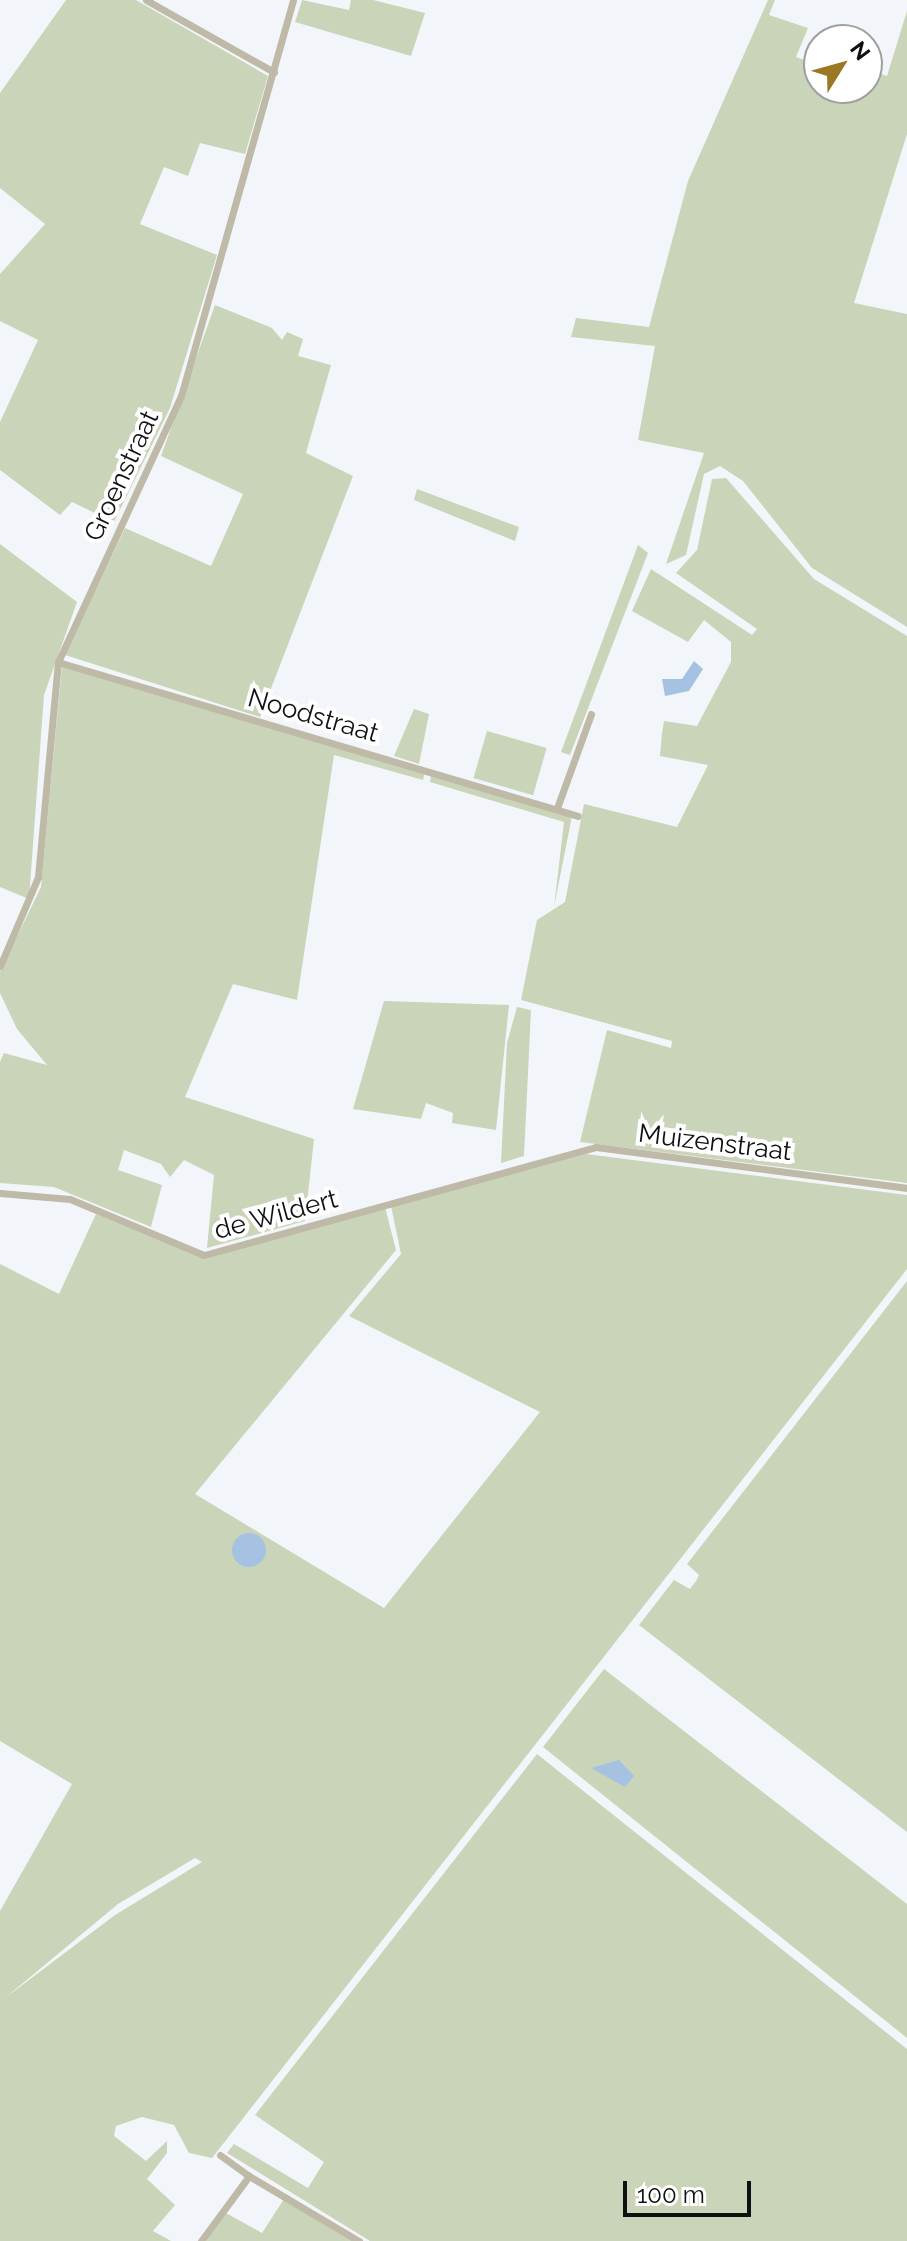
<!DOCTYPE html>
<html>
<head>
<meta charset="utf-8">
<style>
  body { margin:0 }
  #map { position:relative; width:907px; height:2241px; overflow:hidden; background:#f2f6fa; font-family:Raleway,sans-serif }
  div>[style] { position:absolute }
  .green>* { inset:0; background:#cad4b8; transform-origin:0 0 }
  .water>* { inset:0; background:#a5c2e3 }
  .round { border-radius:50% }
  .minor>* { height:7px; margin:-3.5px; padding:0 3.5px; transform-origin:3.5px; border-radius:3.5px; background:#bfb9a7 }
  span { translate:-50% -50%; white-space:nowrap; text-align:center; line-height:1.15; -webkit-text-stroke:8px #fff; paint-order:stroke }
  .street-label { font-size:26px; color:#0f1012 }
  .north { position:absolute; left:803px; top:24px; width:80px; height:80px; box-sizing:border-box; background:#fff; border:2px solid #9f9fa0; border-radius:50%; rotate:53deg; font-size:22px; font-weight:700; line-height:32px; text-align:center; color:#0f1012 }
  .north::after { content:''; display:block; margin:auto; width:28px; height:36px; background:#9b7823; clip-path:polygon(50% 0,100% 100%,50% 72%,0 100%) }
  .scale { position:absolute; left:623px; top:2181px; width:128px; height:36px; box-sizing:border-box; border:4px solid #0f1012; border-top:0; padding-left:10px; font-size:24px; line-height:28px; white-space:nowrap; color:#0f1012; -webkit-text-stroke:6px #fff; paint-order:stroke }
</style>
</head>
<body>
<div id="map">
  <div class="green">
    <div style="clip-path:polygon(66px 0,136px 0,268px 76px,245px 154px,200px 143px,188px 176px,164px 167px,140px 224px,217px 255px,170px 408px,114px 522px,72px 502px,60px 515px,0 470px,0 422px,38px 340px,0 321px,0 274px,45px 224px,0 188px,0 93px)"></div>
    <div style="clip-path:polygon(302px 0,349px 10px,351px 0,373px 0,425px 13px,411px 56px,295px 22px)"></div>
    <div style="clip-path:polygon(768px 0,775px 0,769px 15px,808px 28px,796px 57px,819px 66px,819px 88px,867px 88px,867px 69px,887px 76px,907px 11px,907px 134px,854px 303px,907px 314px,907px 627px,812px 568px,743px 481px,720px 466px,704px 474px,686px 555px,666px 564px,704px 453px,638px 440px,655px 346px,571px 337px,576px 318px,649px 327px,688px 181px)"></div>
    <div style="clip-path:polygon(215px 305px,272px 328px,282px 340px,287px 332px,303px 339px,298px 356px,331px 365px,306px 453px,353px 476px,260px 717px,65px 655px,125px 528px,211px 566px,243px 494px,161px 456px)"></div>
    <div style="clip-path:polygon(726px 478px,814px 579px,907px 636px,907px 1183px,580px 1142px,607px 1030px,671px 1048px,672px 1041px,521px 1000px,537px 920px,565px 902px,584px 804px,677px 827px,708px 765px,660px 756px,662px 733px,664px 721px,697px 726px,731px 662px,731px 642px,704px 620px,688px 642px,632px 611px,651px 569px,752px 635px,757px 629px,676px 573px,697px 550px,712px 479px)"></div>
    <div style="clip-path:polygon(417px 489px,519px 527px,515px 541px,414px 500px)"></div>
    <div style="clip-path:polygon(0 544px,77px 602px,44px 695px,29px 899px,0 887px)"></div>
    <div style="clip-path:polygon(638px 545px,648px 553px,570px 755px,561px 752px)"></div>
    <div style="clip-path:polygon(62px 666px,425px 772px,423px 780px,334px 755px,297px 1000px,233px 984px,185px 1097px,314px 1139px,305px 1221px,207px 1248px,214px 1175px,184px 1160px,170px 1177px,161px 1164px,124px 1150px,118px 1170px,162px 1185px,151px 1227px,54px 1187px,0 1183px,0 1062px,4px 1053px,47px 1065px,17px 1029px,0 993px,0 972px,41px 887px)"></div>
    <div style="clip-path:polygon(414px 709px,429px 714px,419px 764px,394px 756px)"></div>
    <div style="left:487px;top:731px;width:62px;height:49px;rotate:16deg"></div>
    <div style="clip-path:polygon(431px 774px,572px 816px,554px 907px,564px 822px,430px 782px)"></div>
    <div style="clip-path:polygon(384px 1001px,509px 1005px,496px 1130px,452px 1123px,453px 1113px,426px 1103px,421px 1119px,353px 1109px)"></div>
    <div style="clip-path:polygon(517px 1007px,531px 1010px,524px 1156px,501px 1163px,507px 1043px)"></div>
    <div style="clip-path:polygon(evenodd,586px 1154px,907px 1195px,907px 1269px,212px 2158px,189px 2153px,174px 2125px,142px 2117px,116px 2126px,114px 2136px,146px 2161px,167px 2141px,167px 2153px,147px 2179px,175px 2205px,153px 2231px,171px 2241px,0 2241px,0 1911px,72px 1784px,0 1741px,0 1264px,59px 1294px,96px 1214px,201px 1257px,385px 1207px,396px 1250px,195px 1494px,384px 1608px,540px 1412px,349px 1316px,401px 1254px,391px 1206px,586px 1154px,195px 1858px,202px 1862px,115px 1915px,5px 1998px,118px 1904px,195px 1858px)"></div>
    <div style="clip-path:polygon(907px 1281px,907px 1832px,639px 1625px,674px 1580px,690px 1589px,696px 1581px,699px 1575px,687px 1564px)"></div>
    <div style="clip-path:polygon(604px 1669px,907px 1904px,907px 2038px,543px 1747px)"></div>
    <div style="clip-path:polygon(537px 1754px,907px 2049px,907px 2241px,370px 2241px,227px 2153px,234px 2144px,308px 2188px,324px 2162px,255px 2115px)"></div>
    <div style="clip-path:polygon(284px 2199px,354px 2241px,206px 2241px,226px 2213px,262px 2233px)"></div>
  </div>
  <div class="water">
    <div style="clip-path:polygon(694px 661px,703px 669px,689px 691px,665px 696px,662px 679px,682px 679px)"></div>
    <div class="round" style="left:232px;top:1533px;width:34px;height:34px"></div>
    <div style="clip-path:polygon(619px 1760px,634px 1776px,625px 1787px,591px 1768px)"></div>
  </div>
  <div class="minor">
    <div style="left:146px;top:0;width:147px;rotate:29.4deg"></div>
    <div style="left:58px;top:662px;width:542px;rotate:16.5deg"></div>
    <div style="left:557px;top:808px;width:100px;rotate:-70.1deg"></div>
    <div style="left:0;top:966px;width:97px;rotate:-66.9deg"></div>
    <div style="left:38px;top:877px;width:216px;rotate:-84.7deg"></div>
    <div style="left:58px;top:662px;width:293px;rotate:-65.2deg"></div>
    <div style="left:181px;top:396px;width:412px;rotate:-74.2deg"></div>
    <div style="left:0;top:1193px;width:70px;rotate:4.9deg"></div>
    <div style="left:70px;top:1199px;width:145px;rotate:22.7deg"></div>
    <div style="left:204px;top:1255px;width:407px;rotate:-15.4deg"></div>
    <div style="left:596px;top:1147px;width:314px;rotate:7.5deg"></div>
    <div style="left:220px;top:2155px;width:36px;rotate:36deg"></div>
    <div style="left:201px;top:2241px;width:81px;rotate:-53.6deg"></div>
    <div style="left:249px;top:2176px;width:128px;rotate:30.6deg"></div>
  </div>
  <div class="street-label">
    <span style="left:122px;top:476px;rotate:-65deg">Groenstraat</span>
    <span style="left:313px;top:716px;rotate:16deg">Noodstraat</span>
    <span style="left:715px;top:1143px;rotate:7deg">Muizenstraat</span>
    <span style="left:276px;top:1215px;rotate:-15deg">de Wildert</span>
  </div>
  <div class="north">N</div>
  <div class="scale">100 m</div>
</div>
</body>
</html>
